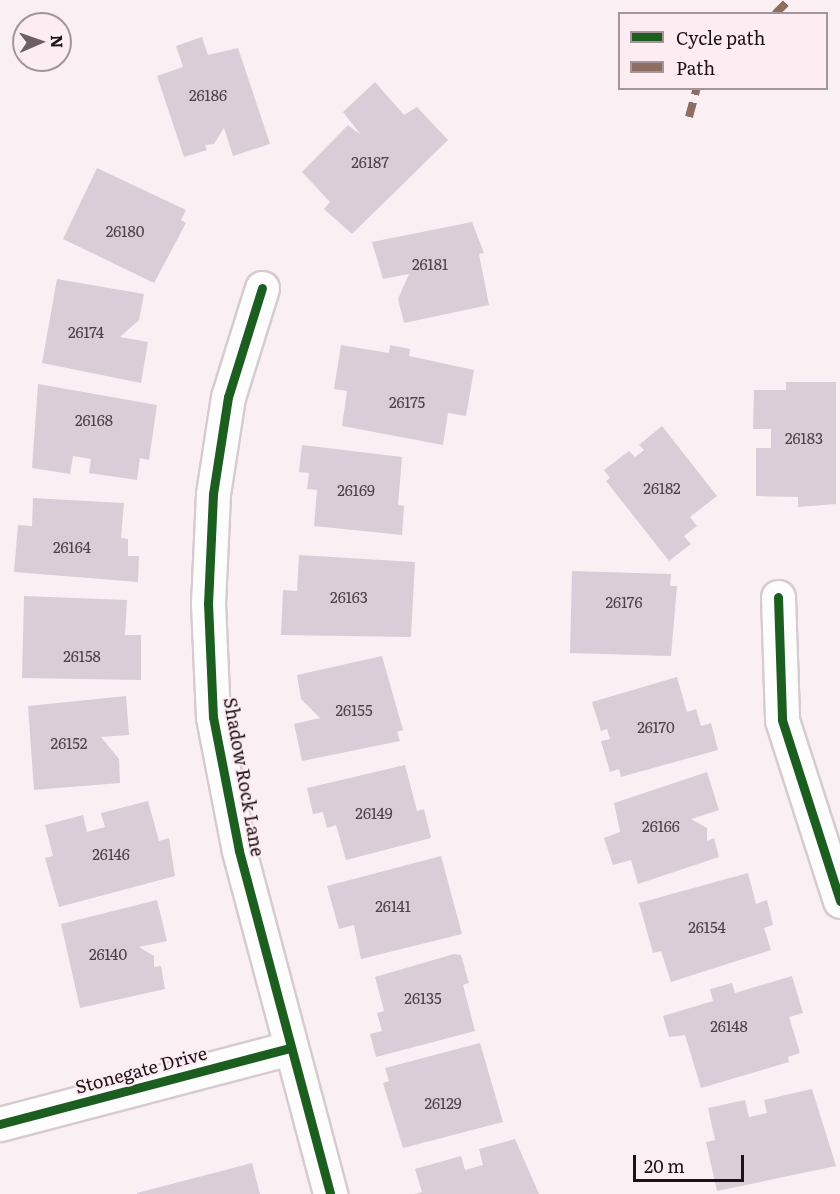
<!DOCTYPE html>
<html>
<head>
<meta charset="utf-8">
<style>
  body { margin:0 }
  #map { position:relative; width:840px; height:1194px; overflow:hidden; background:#faf0f4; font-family:Literata,serif }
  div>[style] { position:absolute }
  .building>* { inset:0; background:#dacdd7 }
  .roads { filter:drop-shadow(2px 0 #d6cbcf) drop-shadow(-2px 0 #d6cbcf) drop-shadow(0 2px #d6cbcf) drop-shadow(0 -2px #d6cbcf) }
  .minor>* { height:33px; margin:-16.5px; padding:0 16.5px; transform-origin:16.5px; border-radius:16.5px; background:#fefdfd }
  .quiet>* { height:8px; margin-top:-4px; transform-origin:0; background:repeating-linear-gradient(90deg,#8d6e63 0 15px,transparent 0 23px) }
  .cycleway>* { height:9px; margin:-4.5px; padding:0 4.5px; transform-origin:4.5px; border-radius:4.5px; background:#1b5e20 }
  span { translate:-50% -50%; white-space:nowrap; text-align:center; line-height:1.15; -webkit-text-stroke:4.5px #fdedf3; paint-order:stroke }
  .number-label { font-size:15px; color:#4e4147 }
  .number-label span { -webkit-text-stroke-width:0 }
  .street-label { font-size:18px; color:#1f1217 }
  .legend { position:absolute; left:618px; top:12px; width:210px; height:78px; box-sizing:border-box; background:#fdedf3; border:2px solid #a4959b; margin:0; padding:8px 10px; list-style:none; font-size:18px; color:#1f1217 }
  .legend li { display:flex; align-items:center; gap:12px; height:30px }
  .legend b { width:30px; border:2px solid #a4959b }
  .north { position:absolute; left:12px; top:12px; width:60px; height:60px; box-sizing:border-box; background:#fdedf3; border:2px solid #a4959b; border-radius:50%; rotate:88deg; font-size:16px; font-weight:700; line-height:24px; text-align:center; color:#1f1217 }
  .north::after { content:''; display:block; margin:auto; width:21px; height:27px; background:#6c6064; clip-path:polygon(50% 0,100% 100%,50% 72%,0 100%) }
  .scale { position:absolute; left:633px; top:1155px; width:111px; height:27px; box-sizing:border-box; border:3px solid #1f1217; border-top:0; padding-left:8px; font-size:18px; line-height:21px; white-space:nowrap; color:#1f1217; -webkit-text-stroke:4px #fdedf3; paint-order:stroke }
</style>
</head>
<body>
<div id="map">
  <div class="building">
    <div style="clip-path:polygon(202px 37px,208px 55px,238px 48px,270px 144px,233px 156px,224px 128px,214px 144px,205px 145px,207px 150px,184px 157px,157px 76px,183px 67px,176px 46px)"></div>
    <div style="clip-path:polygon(375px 82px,404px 115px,417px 107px,448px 140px,352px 234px,324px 209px,330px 202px,302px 172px,348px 125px,361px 135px,343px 112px)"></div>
    <div style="clip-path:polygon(97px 168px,186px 210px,181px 220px,186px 223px,154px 283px,63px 239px)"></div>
    <div style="clip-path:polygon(472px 222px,484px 253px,479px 254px,489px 305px,404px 323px,398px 299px,409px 274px,383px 279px,372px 242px)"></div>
    <div style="clip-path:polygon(57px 279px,144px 294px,139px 320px,120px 337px,148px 342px,141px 383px,42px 363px)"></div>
    <div style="clip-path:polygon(341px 345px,389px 353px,390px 345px,410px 349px,409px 356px,474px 370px,466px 416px,448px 413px,443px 445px,342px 426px,347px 391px,334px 389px)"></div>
    <div style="clip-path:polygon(786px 382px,836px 382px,836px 504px,798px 507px,798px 497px,756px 496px,756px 448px,771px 448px,771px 429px,753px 429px,754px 390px,786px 390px)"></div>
    <div style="clip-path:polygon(38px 384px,157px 405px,149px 460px,140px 458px,137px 480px,89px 473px,91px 459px,73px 456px,70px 474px,32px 468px)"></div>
    <div style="clip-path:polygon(662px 426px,717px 496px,690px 517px,697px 526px,684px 536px,691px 544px,669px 561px,606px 481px,610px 478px,604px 470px,629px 451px,635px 457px,644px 450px,639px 445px)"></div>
    <div style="clip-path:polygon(302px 445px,402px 457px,398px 505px,404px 506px,402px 535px,314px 526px,317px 490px,307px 489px,309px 473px,299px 472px)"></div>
    <div style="clip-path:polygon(33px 498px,124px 503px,121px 538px,128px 539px,128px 556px,139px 556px,138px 582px,14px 572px,18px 525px,32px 526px)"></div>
    <div style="clip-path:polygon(299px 555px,415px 562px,411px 637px,281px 635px,283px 590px,297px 591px)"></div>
    <div style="clip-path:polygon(572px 571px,671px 574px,670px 586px,677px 586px,671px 656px,570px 653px)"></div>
    <div style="clip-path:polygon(24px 596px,127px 600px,125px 635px,141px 635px,141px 680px,22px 678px)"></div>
    <div style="clip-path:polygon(382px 656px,403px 730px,397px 732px,400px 741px,302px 761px,294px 724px,320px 718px,301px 699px,297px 675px)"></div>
    <div style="clip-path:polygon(677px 677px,687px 712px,696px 709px,701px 726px,711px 723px,718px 750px,621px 777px,619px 769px,610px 772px,601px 741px,610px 739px,607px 729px,601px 731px,592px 702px)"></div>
    <div style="clip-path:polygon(126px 696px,129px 735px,101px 737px,119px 759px,120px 783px,34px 790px,28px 706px)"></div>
    <div style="clip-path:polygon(405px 765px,417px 811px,424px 809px,431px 838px,346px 860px,336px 825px,327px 828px,323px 812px,313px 814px,307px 788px)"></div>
    <div style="clip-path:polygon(707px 772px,719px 810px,691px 819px,707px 828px,707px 841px,714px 838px,719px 857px,638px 884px,631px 860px,613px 865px,604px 838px,620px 832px,614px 803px)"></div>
    <div style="clip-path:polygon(148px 801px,159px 841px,169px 838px,175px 876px,59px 907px,45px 858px,53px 856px,45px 825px,83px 815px,87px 832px,105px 827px,101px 813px)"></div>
    <div style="clip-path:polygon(441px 856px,462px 934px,361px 959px,354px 925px,339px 929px,327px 886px)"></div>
    <div style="clip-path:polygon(748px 873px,756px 904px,767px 900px,773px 925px,764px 928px,771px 950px,671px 982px,661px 951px,653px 953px,639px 903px)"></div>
    <div style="clip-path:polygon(157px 900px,167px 941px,139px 947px,154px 956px,154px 967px,161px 966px,165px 989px,80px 1008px,61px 924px)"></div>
    <div style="clip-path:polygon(454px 954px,461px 955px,469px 983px,463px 985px,475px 1031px,376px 1057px,370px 1034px,382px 1031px,377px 1013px,384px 1011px,375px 977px)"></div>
    <div style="clip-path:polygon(792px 976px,803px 1013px,789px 1017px,800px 1053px,788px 1057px,789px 1062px,701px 1088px,685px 1035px,669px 1037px,663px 1016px,713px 1001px,710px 989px,732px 983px,735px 993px)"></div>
    <div style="clip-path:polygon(480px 1043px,503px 1122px,403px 1148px,383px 1083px,389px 1081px,385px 1068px)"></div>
    <div style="clip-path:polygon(812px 1089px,836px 1166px,717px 1191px,706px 1142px,715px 1140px,708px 1108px,745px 1100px,749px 1117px,767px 1113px,764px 1100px)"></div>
    <div style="clip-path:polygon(515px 1139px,539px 1194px,415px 1194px,422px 1192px,415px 1169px,461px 1156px,465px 1170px,483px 1165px,479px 1149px)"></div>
    <div style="clip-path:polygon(252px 1163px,260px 1194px,137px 1194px,137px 1193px)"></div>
  </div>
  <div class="roads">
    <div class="minor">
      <div style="left:262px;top:288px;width:114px;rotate:107.3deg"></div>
      <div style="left:228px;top:397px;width:98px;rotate:98.8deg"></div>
      <div style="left:213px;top:494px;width:109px;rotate:92.6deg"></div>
      <div style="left:208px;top:603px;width:114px;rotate:87.5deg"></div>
      <div style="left:213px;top:717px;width:136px;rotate:79deg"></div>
      <div style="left:239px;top:851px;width:355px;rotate:75.1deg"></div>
      <div style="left:778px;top:597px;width:123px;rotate:88.1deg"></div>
      <div style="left:782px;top:720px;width:190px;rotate:72.2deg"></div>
      <div style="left:0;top:1124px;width:300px;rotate:-14.7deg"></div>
    </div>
  </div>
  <div class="quiet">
    <div style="left:775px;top:14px;width:20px;rotate:-45deg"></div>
    <div style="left:689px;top:117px;width:30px;rotate:-75deg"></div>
  </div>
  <div class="cycleway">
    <div style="left:262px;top:288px;width:114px;rotate:107.3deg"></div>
    <div style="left:228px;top:397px;width:98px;rotate:98.8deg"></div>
    <div style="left:213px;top:494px;width:109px;rotate:92.6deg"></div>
    <div style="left:208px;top:603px;width:114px;rotate:87.5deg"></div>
    <div style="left:213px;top:717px;width:136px;rotate:79deg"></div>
    <div style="left:239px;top:851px;width:355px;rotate:75.1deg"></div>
    <div style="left:778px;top:597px;width:123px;rotate:88.1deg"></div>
    <div style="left:782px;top:720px;width:190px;rotate:72.2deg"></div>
    <div style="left:0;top:1124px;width:300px;rotate:-14.7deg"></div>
  </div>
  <div class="number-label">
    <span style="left:208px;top:95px">26186</span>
    <span style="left:370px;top:162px">26187</span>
    <span style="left:125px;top:231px">26180</span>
    <span style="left:430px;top:264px">26181</span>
    <span style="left:86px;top:332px">26174</span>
    <span style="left:407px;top:402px">26175</span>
    <span style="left:94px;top:420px">26168</span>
    <span style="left:804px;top:438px">26183</span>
    <span style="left:662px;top:488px">26182</span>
    <span style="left:356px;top:490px">26169</span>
    <span style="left:72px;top:547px">26164</span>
    <span style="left:349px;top:597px">26163</span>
    <span style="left:624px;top:602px">26176</span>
    <span style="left:82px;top:656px">26158</span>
    <span style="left:354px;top:710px">26155</span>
    <span style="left:656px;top:727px">26170</span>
    <span style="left:69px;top:743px">26152</span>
    <span style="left:374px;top:813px">26149</span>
    <span style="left:661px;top:826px">26166</span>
    <span style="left:111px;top:854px">26146</span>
    <span style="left:393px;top:906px">26141</span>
    <span style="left:707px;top:927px">26154</span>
    <span style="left:108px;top:954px">26140</span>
    <span style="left:423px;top:998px">26135</span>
    <span style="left:729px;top:1026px">26148</span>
    <span style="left:443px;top:1103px">26129</span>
  </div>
  <div class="street-label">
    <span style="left:244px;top:777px;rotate:80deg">Shadow Rock Lane</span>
    <span style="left:141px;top:1070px;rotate:-15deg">Stonegate Drive</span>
  </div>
  <ul class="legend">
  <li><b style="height:8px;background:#1b5e20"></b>Cycle path</li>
  <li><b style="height:8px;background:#8d6e63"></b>Path</li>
  </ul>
  <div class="north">N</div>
  <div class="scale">20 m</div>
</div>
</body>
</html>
